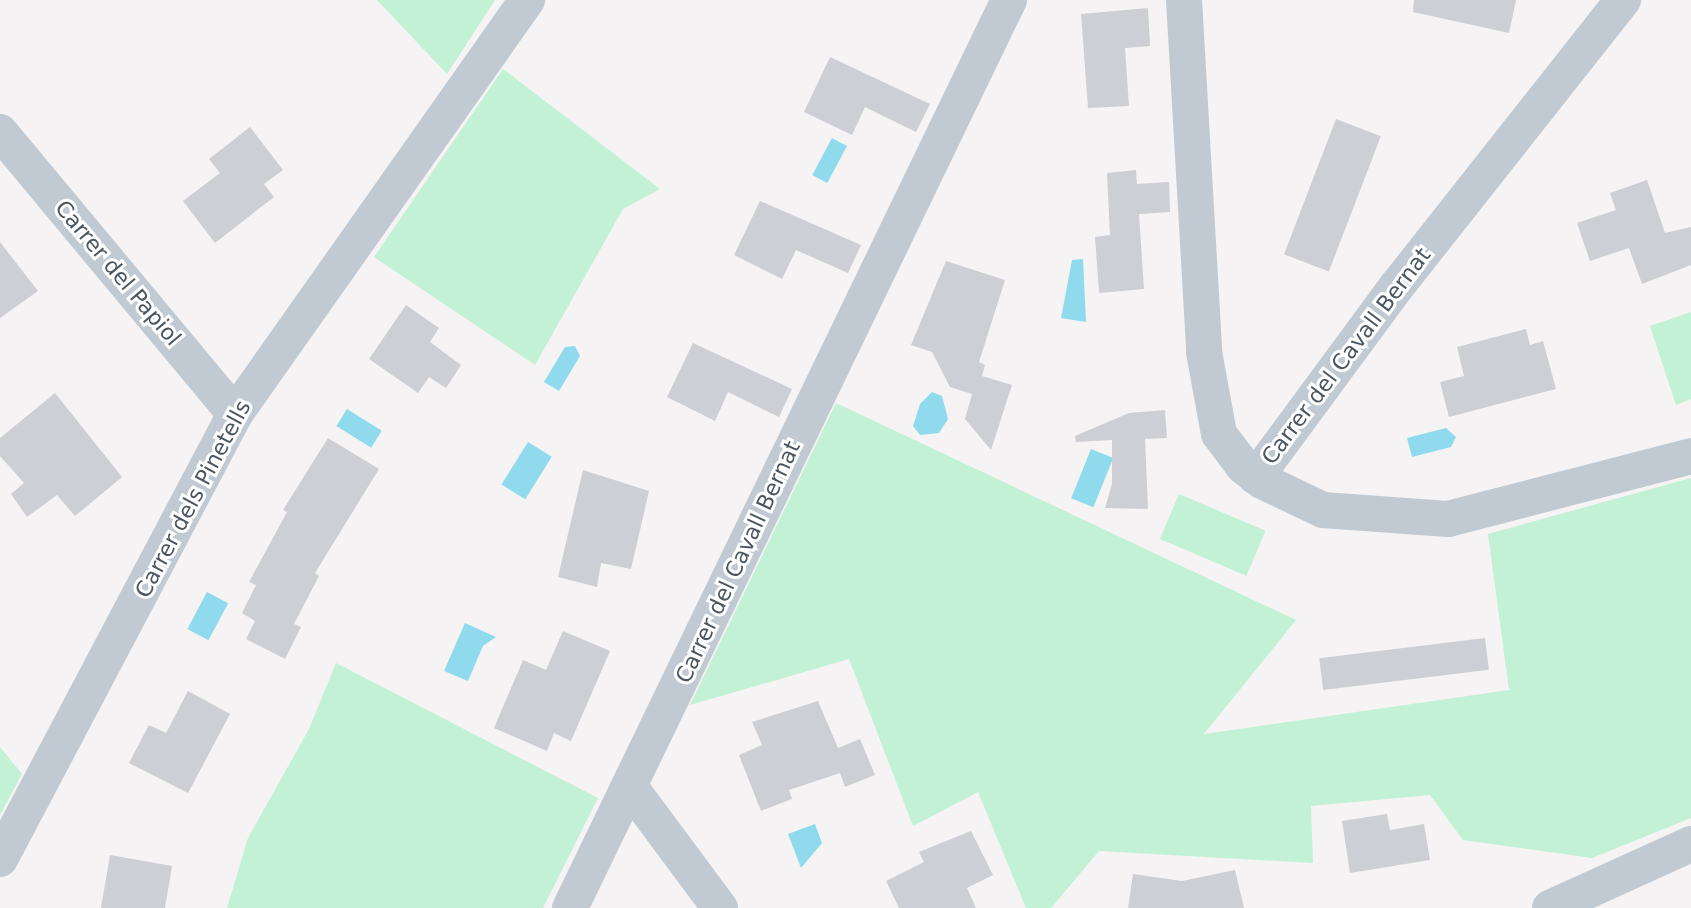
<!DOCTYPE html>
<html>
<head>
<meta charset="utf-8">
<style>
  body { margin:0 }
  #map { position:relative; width:1691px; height:908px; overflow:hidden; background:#f5f3f3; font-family:"DejaVu Sans",sans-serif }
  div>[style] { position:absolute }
  .green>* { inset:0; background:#c3f1d5; transform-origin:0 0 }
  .water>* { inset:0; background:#90daee; transform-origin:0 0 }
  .building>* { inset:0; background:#cdcfd5; transform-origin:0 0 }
  .street>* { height:36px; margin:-18px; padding:0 18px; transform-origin:18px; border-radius:18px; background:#c1cad2 }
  span { translate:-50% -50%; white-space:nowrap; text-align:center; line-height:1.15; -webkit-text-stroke:6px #fff; paint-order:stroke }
  .street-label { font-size:22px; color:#4a5661 }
</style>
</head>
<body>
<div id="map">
  <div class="green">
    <div style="clip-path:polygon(377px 0,495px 0,447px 74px)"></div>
    <div style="clip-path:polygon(503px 69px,660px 189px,623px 209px,535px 365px,374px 257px)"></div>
    <div style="clip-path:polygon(1691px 312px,1691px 399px,1676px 405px,1650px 326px)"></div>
    <div style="clip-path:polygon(836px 403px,1296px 620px,1204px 734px,1509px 690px,1488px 534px,1691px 478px,1691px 818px,1592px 858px,1463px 840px,1430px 795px,1311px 806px,1313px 863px,1099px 851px,1051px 908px,1026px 908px,978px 792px,913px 826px,849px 659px,690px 705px)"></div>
    <div style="left:1179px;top:494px;width:94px;height:49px;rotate:23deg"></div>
    <div style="clip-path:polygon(336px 663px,598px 798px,543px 908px,227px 908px,248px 838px,309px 729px)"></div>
    <div style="clip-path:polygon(0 747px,22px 774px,0 815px)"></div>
  </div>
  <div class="water">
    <div style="left:832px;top:138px;width:17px;height:42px;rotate:28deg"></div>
    <div style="clip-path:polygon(1083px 259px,1086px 322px,1061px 318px,1072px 260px)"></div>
    <div style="clip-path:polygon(565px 347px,575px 346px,580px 356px,559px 391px,544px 382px)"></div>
    <div style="clip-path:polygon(932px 392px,942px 396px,948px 419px,939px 433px,920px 435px,913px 426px,920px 404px)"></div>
    <div style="left:347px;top:409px;width:41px;height:20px;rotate:32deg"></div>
    <div style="clip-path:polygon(1446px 428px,1456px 437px,1451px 447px,1412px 457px,1407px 438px)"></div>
    <div style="left:528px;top:442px;width:28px;height:50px;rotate:32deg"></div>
    <div style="left:1091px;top:449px;width:24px;height:53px;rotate:22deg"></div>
    <div style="left:207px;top:592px;width:24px;height:42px;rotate:28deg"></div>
    <div style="clip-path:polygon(465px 623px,496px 637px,483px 646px,468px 681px,444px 671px)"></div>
    <div style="clip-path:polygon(815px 824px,822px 843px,801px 868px,788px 834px)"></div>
  </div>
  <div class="building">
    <div style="clip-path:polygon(1414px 0,1516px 0,1509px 33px,1413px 12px)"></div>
    <div style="clip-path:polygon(1148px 8px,1150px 46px,1125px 48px,1129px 106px,1088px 108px,1081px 14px)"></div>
    <div style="clip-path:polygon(830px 57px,930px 104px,916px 132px,865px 107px,852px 135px,804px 112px)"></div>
    <div style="left:1336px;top:119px;width:48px;height:145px;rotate:21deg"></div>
    <div style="clip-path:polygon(250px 127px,283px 170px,264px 184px,274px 197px,215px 243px,183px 201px,220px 173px,209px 159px)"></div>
    <div style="clip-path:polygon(1136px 170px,1137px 184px,1169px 182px,1170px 212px,1139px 214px,1144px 289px,1099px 293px,1095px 237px,1110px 235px,1107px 173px)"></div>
    <div style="clip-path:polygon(1647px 180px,1665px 233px,1691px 227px,1691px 265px,1642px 284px,1629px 248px,1590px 261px,1577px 223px,1616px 210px,1610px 193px)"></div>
    <div style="clip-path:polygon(760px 201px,861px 245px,848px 273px,796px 250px,782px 279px,734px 255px)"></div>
    <div style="clip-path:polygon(0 242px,38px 291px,0 318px)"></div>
    <div style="clip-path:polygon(946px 261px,1005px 280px,979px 362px,985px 365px,982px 376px,1012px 385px,991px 450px,965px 419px,972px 394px,950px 387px,932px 352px,911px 345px)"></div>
    <div style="clip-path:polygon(406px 305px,439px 328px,430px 342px,461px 365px,446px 388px,429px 377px,418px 393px,369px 359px)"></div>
    <div style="clip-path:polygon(1526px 329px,1530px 345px,1543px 341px,1556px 389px,1449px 417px,1440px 382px,1464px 376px,1457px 347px)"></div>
    <div style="clip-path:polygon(693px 343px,792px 389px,779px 417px,728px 392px,715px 421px,667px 397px)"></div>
    <div style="clip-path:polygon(55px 393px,122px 477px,75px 516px,57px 495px,27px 517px,11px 494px,24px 483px,0 456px,0 438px)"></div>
    <div style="clip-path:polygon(1165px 410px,1167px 438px,1145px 439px,1148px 509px,1105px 508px,1112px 484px,1112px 440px,1076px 442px,1075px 436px,1129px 413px)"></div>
    <div style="clip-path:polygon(328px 438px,379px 469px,315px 573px,319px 576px,294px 624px,301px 627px,285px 659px,246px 639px,255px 621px,242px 613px,256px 585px,249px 582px,287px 512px,283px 510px)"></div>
    <div style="clip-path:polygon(583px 470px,649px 491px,631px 569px,601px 563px,597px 587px,558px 577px)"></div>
    <div style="clip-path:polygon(563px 631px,610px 651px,571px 741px,554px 733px,547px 751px,494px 728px,523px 660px,546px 670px)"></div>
    <div style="left:1485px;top:638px;width:32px;height:167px;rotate:83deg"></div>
    <div style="clip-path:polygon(188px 691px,230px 714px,188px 793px,129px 763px,149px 725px,166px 733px)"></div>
    <div style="clip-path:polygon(818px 701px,838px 748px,860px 739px,875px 775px,845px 787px,840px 773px,789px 790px,792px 799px,761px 811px,739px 755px,762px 745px,752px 722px)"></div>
    <div style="clip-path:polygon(1387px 814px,1390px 830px,1424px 824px,1430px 860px,1350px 873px,1342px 821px)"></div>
    <div style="clip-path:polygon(971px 831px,993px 875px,967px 888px,976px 908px,899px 908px,886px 881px,924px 862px,919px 852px)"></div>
    <div style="clip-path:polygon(110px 855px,172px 866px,165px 908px,101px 908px)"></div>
    <div style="clip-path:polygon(1235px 870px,1244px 908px,1128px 908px,1133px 874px,1182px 881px)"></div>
  </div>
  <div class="street">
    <div style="left:1184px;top:0;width:353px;rotate:86.7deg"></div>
    <div style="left:1204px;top:352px;width:83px;rotate:79.6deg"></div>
    <div style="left:1219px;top:434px;width:40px;rotate:53deg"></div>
    <div style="left:1243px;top:466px;width:24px;rotate:38deg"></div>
    <div style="left:1262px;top:481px;width:68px;rotate:25.4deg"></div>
    <div style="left:1323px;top:510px;width:125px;rotate:4.1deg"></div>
    <div style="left:1448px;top:519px;width:251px;rotate:-14.5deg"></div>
    <div style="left:0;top:132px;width:367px;rotate:50.2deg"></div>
    <div style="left:1256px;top:477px;width:237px;rotate:-53.6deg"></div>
    <div style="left:1397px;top:286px;width:365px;rotate:-51.7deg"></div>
    <div style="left:630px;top:787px;width:151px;rotate:53.4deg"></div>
    <div style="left:0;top:859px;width:503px;rotate:-62.16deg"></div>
    <div style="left:235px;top:414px;width:507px;rotate:-54.8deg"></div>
    <div style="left:570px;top:908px;width:1009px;rotate:-64.2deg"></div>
    <div style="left:1550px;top:908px;width:155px;rotate:-24.4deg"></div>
  </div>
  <div class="street-label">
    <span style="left:118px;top:273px;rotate:50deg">Carrer del Papiol</span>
    <span style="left:1346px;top:356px;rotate:-53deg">Carrer del Cavall Bernat</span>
    <span style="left:193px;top:499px;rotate:-62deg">Carrer dels Pinetells</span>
    <span style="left:738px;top:562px;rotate:-65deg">Carrer del Cavall Bernat</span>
  </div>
</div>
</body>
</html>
